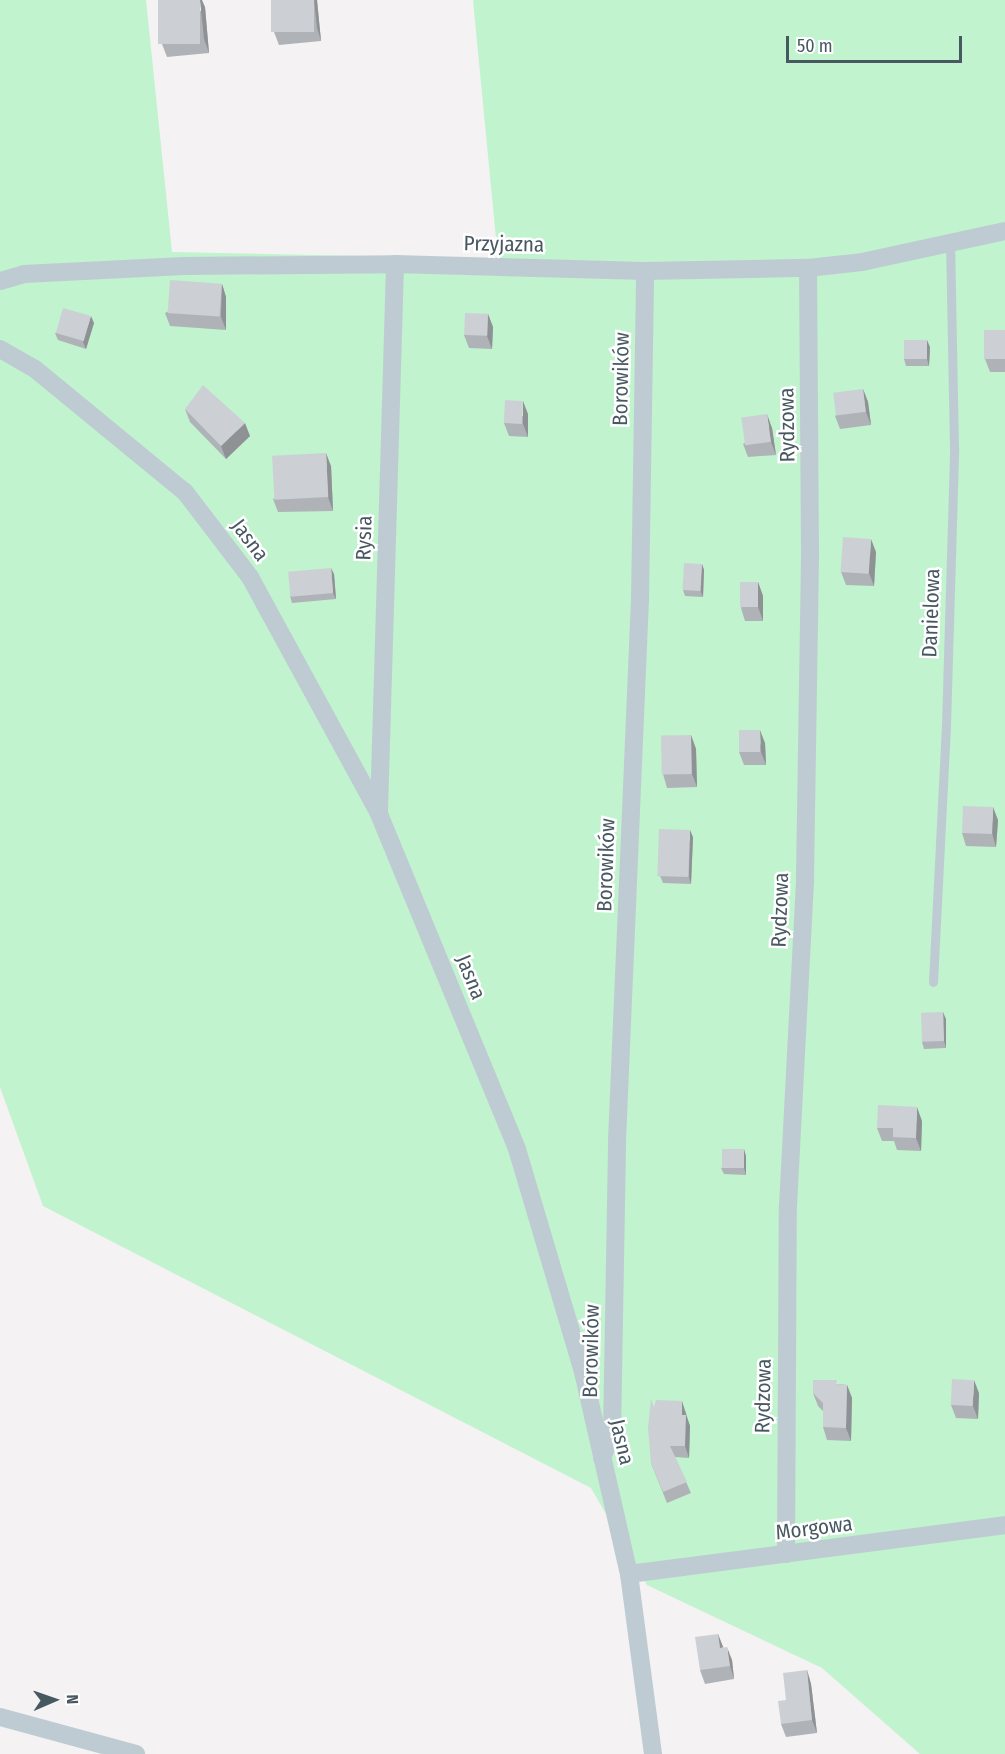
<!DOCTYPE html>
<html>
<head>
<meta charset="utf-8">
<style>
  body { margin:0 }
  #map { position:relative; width:1005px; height:1754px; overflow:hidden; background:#f4f2f2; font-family:"Fira Sans Condensed",sans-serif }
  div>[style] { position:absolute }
  .green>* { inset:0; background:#c0f3ce }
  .service>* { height:9px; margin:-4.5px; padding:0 4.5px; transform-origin:4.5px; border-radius:4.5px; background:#bfcbd2 }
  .minor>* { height:18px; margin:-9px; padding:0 9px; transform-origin:9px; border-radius:9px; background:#bfcbd2 }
  .wall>* { inset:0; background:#afb3b7 }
  .shaded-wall>* { inset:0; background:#8f9295 }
  .building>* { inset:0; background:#ccd0d5; transform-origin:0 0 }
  span { translate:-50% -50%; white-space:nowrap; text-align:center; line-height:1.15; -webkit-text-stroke:5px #fff; paint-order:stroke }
  .street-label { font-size:21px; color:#485861 }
  .north { position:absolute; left:24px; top:1670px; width:60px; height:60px; -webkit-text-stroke:4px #fff; paint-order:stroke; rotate:88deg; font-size:16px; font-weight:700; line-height:24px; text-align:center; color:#485861 }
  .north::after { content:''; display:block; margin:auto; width:21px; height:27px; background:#485861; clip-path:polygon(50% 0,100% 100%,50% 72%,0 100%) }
  .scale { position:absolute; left:786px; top:36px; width:176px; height:27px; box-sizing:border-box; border:3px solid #485861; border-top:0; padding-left:8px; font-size:18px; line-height:21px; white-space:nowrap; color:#485861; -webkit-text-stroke:4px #fff; paint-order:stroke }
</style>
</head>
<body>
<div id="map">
  <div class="green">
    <div style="clip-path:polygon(0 0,146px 0,172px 252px,498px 259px,473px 0,1005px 0,1005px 1754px,920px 1754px,822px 1668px,647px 1585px,591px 1488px,43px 1206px,0 1087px)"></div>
  </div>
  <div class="service">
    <div style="left:933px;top:982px;width:257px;rotate:-87.1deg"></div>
    <div style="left:946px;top:725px;width:277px;rotate:-88.3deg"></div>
    <div style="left:954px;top:448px;width:204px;rotate:-91.1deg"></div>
  </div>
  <div class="minor">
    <div style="left:0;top:281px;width:25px;rotate:-16deg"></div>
    <div style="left:24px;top:274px;width:160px;rotate:-2.9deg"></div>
    <div style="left:184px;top:266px;width:211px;rotate:-0.5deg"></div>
    <div style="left:395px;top:264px;width:250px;rotate:1.6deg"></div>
    <div style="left:645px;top:271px;width:163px;rotate:-1.1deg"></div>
    <div style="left:808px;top:268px;width:54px;rotate:-6.3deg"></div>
    <div style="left:862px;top:262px;width:146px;rotate:-12.2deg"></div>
    <div style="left:0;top:349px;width:40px;rotate:29.7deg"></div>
    <div style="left:35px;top:369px;width:194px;rotate:39.4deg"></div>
    <div style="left:185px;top:492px;width:107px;rotate:52.6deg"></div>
    <div style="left:250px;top:577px;width:270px;rotate:61.4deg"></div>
    <div style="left:379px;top:814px;width:362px;rotate:67.6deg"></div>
    <div style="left:517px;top:1149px;width:233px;rotate:73.5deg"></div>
    <div style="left:583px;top:1372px;width:207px;rotate:77.2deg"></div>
    <div style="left:629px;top:1574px;width:182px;rotate:82.4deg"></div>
    <div style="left:379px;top:811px;width:547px;rotate:-88.32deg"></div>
    <div style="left:602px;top:1458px;width:27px;rotate:-68deg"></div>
    <div style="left:612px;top:1433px;width:292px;rotate:-89deg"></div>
    <div style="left:617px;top:1141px;width:541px;rotate:-87.57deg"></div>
    <div style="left:640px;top:600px;width:329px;rotate:-89.1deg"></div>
    <div style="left:786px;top:1554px;width:348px;rotate:-89.7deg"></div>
    <div style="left:788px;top:1206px;width:329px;rotate:-87deg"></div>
    <div style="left:805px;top:877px;width:324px;rotate:-89.1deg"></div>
    <div style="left:810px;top:553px;width:285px;rotate:-90.4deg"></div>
    <div style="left:629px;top:1574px;width:379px;rotate:-7.4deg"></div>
    <div style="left:0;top:1717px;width:141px;rotate:15.2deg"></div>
  </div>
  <div class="wall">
    <div style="clip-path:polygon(317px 0,321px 41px,279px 45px,274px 32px)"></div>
    <div style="clip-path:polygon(205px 7px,209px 53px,167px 57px,162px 44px)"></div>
    <div style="clip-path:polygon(222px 284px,226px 297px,226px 330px,170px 326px,165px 313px)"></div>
    <div style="clip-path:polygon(488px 314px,493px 327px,492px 349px,469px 348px,464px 335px)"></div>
    <div style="clip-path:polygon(94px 323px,86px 349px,58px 340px,55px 333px)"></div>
    <div style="clip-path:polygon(1005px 330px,1005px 372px,990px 372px,985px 359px)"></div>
    <div style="clip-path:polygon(930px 347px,929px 366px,906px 366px,904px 359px)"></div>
    <div style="clip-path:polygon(863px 389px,868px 402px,871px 425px,840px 429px,835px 416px)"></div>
    <div style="clip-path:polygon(185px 409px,250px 436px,226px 459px,190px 422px)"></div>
    <div style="clip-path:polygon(528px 414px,528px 437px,509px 436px,504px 423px)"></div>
    <div style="clip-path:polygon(772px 428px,776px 455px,748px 457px,743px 444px)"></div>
    <div style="clip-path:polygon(331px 466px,333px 511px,278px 512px,273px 499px)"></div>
    <div style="clip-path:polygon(876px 552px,874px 586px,846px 585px,841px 572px)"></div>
    <div style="clip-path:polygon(702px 564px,704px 570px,703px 597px,685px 596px,683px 590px)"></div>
    <div style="clip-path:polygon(334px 574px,336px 599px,292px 603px,290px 596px)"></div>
    <div style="clip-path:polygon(758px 582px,763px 596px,763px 621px,745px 621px,741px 608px)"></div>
    <div style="clip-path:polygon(691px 735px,696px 749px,697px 787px,667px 788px,663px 774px)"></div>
    <div style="clip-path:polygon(765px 743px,766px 765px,744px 765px,739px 752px)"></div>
    <div style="clip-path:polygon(998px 820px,996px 847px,966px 846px,962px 833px)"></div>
    <div style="clip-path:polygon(693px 837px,691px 884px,663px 883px,660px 876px)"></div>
    <div style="clip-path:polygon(946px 1019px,946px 1048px,924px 1049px,922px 1042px)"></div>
    <div style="clip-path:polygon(922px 1121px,921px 1151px,897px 1150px,894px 1141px,882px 1141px,877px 1128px)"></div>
    <div style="clip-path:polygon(746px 1156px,746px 1175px,724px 1174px,721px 1168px)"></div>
    <div style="clip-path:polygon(838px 1384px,847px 1385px,852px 1398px,851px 1441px,827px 1440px,823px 1427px,823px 1411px,818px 1406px,813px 1393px)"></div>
    <div style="clip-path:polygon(979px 1393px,978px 1419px,956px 1418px,951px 1405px)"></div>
    <div style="clip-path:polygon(654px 1407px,686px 1412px,686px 1416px,690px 1426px,689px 1458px,675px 1457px,691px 1493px,667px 1503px,651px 1463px)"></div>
    <div style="clip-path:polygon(718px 1634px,723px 1647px,732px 1660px,734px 1679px,705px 1684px,700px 1670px)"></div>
    <div style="clip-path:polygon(807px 1670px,811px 1684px,817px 1733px,786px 1737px,781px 1724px,786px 1700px)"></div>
  </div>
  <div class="shaded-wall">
    <div style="clip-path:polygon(200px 0,202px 0,205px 7px,209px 53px,204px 39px)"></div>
    <div style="clip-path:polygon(314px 0,317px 0,321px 41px,317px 28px)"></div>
    <div style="clip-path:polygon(222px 284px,226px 297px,226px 330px,221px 317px)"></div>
    <div style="clip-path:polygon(488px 314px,493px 327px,492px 349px,487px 336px)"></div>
    <div style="clip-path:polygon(91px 316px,94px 323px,86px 349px,83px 342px)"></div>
    <div style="clip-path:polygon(927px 340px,930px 347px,929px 366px,927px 359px)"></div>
    <div style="clip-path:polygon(863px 389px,868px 402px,871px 425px,866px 412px)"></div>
    <div style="clip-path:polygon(523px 401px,528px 414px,528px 437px,523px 424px)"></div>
    <div style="clip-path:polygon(767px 414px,772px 428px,776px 455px,771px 442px)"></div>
    <div style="clip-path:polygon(245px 423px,250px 436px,226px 459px,221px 446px)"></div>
    <div style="clip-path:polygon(326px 453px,331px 466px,333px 511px,328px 497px)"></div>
    <div style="clip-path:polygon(871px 539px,876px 552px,874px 586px,869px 573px)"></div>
    <div style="clip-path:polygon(702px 564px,704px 570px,703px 597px,700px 590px)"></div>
    <div style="clip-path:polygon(331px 568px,334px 574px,336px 599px,333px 593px)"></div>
    <div style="clip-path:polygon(758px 582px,763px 596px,763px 621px,758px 607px)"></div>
    <div style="clip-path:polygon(760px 730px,765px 743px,766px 765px,761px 752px)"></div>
    <div style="clip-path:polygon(691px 735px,696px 749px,697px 787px,692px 774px)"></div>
    <div style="clip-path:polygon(993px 807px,998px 820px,996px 847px,992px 833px)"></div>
    <div style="clip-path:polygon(690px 830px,693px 837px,691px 884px,689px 877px)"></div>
    <div style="clip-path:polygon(943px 1012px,946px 1019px,946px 1048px,944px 1041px)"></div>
    <div style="clip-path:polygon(917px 1107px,922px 1121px,921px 1151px,916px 1138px)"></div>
    <div style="clip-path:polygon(744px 1149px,746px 1156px,746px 1175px,744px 1168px)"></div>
    <div style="clip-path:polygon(974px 1380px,979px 1393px,978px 1419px,973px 1406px)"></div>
    <div style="clip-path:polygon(847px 1385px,852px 1398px,851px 1441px,846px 1428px)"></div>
    <div style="clip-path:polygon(682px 1401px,690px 1426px,689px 1458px,685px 1446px,682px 1415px)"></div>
    <div style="clip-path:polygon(718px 1634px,723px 1647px,720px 1648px)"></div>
    <div style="clip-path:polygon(727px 1647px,732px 1660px,734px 1679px,730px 1666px)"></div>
    <div style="clip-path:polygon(807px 1670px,811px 1684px,817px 1733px,812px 1720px)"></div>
  </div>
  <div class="building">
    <div style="left:158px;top:0;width:42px;height:44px"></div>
    <div style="left:271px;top:0;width:43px;height:32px"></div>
    <div style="left:170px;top:280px;width:52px;height:33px;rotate:4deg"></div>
    <div style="left:63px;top:308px;width:29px;height:26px;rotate:16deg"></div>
    <div style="left:465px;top:313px;width:23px;height:22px;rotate:2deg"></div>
    <div style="left:1005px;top:330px;width:29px;height:21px;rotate:90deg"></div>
    <div style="left:904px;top:340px;width:23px;height:19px"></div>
    <div style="clip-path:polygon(203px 385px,245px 423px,221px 446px,185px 409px)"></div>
    <div style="left:863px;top:389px;width:23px;height:30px;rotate:83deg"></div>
    <div style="left:505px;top:400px;width:18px;height:23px;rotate:3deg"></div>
    <div style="left:767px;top:414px;width:28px;height:26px;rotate:82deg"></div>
    <div style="left:326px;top:453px;width:44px;height:54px;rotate:87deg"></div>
    <div style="left:843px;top:537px;width:28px;height:35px;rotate:4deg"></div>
    <div style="left:684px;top:563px;width:18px;height:27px;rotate:3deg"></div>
    <div style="left:331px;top:568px;width:25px;height:43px;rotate:85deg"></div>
    <div style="left:758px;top:582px;width:25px;height:18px;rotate:90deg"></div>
    <div style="left:739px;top:730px;width:21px;height:22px"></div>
    <div style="left:691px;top:735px;width:39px;height:30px;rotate:89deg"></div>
    <div style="left:963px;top:806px;width:30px;height:27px;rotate:2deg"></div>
    <div style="left:659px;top:829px;width:31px;height:47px;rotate:2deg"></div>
    <div style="left:943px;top:1012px;width:29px;height:22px;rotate:88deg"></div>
    <div style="clip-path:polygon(878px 1105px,917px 1107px,916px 1138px,893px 1137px,893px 1128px,877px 1128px)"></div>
    <div style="left:722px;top:1149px;width:22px;height:19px"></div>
    <div style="left:952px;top:1379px;width:22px;height:26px;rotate:3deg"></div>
    <div style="clip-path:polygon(813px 1380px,837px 1380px,836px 1384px,847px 1385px,846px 1428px,823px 1427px,823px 1403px,813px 1393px)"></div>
    <div style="clip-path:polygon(651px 1399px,654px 1407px,656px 1400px,682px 1401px,682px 1415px,686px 1415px,685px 1446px,670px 1446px,687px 1482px,663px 1492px,651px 1463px,648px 1428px)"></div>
    <div style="clip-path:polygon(718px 1634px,720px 1648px,727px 1647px,730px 1666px,700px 1670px,695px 1637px)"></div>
    <div style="clip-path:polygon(807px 1670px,812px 1720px,781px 1724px,778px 1701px,786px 1700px,783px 1673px)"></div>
  </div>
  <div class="street-label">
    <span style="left:504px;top:244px;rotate:1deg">Przyjazna</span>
    <span style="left:621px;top:379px;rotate:-89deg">Borowików</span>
    <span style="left:787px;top:425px;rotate:-91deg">Rydzowa</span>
    <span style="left:364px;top:538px;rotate:-88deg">Rysia</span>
    <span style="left:250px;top:540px;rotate:53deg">Jasna</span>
    <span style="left:931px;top:613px;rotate:-88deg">Danielowa</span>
    <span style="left:606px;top:865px;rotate:-88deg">Borowików</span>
    <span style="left:780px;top:910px;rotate:-88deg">Rydzowa</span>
    <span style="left:471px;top:977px;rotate:68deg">Jasna</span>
    <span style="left:591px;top:1351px;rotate:-89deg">Borowików</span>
    <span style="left:763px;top:1396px;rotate:-89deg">Rydzowa</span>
    <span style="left:622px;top:1442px;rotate:77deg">Jasna</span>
    <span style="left:814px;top:1528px;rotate:-7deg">Morgowa</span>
  </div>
  <div class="north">N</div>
  <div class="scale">50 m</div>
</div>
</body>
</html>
